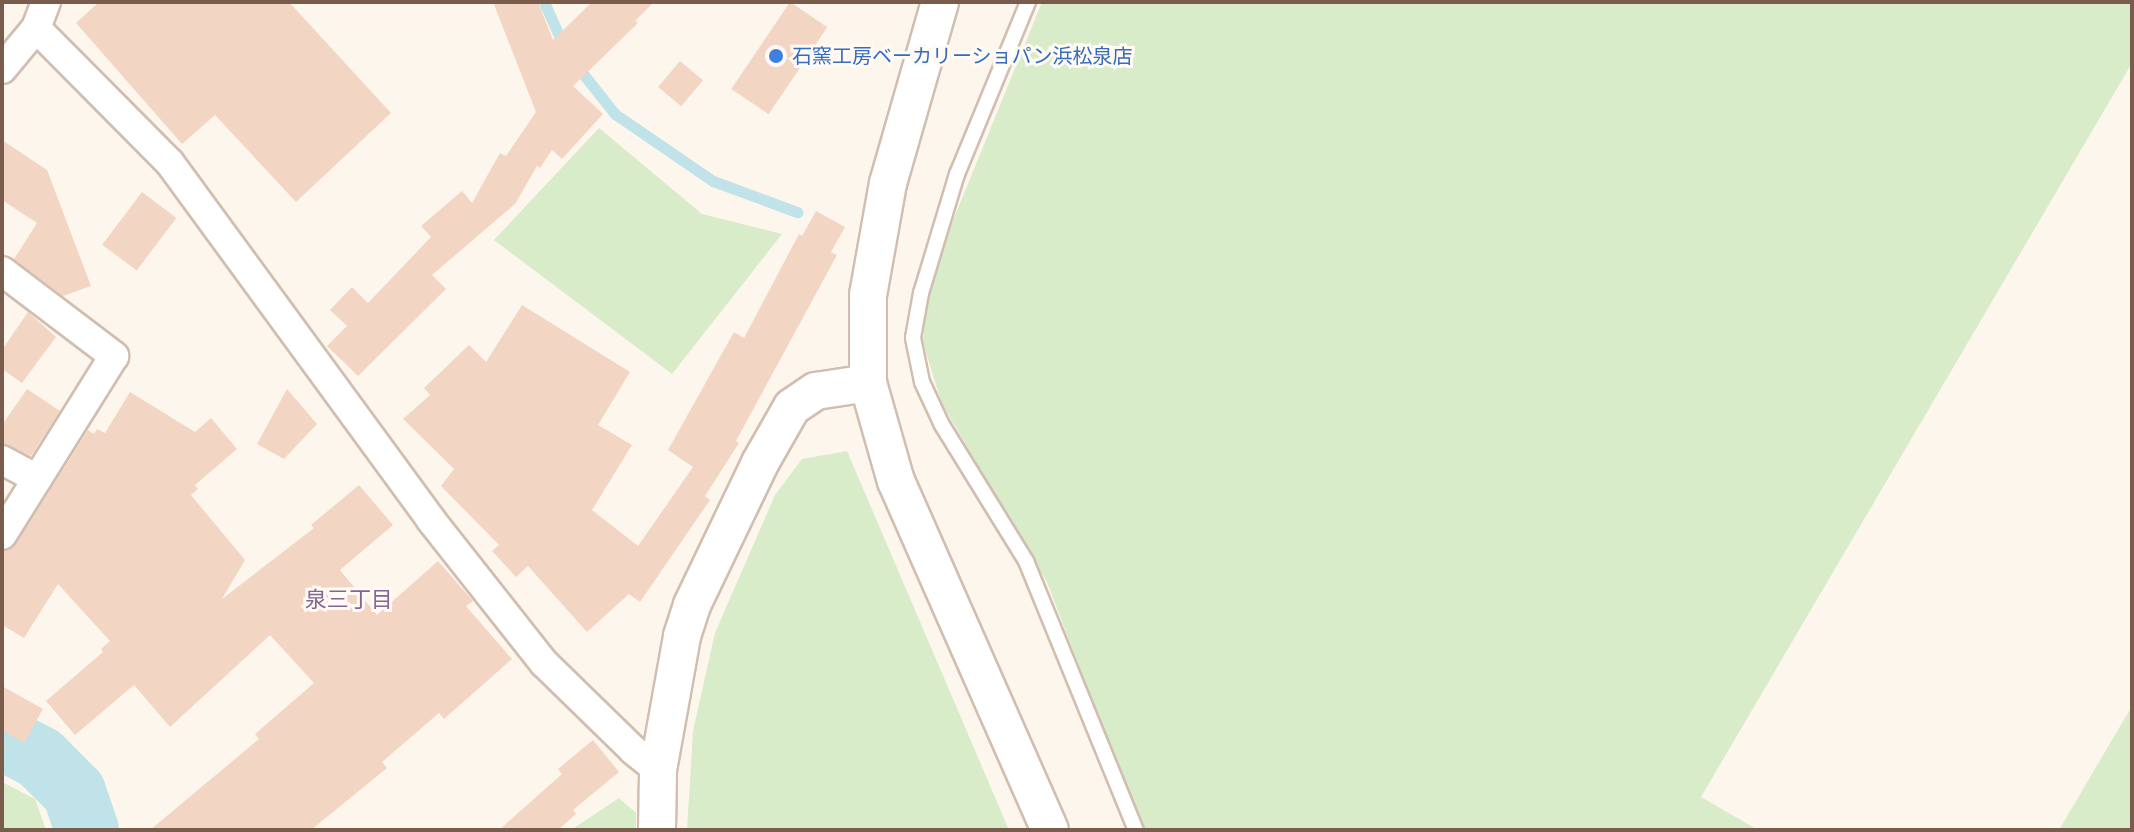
<!DOCTYPE html>
<html>
<head>
<meta charset="utf-8">
<style>
  body { margin:0 }
  #map { position:relative; width:2134px; height:832px; overflow:hidden; background:#fdf6ec; font-family:Inter,"Noto Sans JP",sans-serif }
  div>[style] { position:absolute }
  .green>* { inset:0; background:#d8ecc9 }
  .stream>* { height:11px; margin:-5.5px; padding:0 5.5px; transform-origin:5.5px; border-radius:5.5px; background:#bfe3e8 }
  .river>* { height:64px; margin:-32px; padding:0 32px; transform-origin:32px; border-radius:32px; background:#bfe3e8 }
  .building>* { inset:0; background:#f3d5c3; transform-origin:0 0 }
  .roads { filter:drop-shadow(2px 0 #d1beb0) drop-shadow(-2px 0 #d1beb0) drop-shadow(0 2px #d1beb0) drop-shadow(0 -2px #d1beb0) }
  .service>* { height:14px; margin:-7px; padding:0 7px; transform-origin:7px; border-radius:7px; background:#fff }
  .minor>* { height:28px; margin:-14px; padding:0 14px; transform-origin:14px; border-radius:14px; background:#fff }
  .tertiary>* { height:36px; margin:-18px; padding:0 18px; transform-origin:18px; border-radius:18px; background:#fff }
  .dots>* { width:22px; height:22px; translate:-50% -50%; box-sizing:border-box; border:4px solid #fffaf3; border-radius:50% }
  span { translate:-50% -50%; white-space:nowrap; text-align:center; line-height:1.15; -webkit-text-stroke:6px #fffaf3; paint-order:stroke }
  .shop-label { font-size:20px; color:#366cbe }
  .left { translate:0 -50%; text-align:left }
  .neighbourhood-label { font-size:22px; color:#846695 }
  .frame { position:absolute; inset:0; border:4px solid #7a5c4d; pointer-events:none }
</style>
</head>
<body>
<div id="map">
  <div class="green">
    <div style="clip-path:polygon(1042px 2px,2132px 2px,2132px 63px,1701px 797px,1758px 830px,1141px 830px,1047px 582px,942px 404px,923px 343px,926px 301px,939px 255px)"></div>
    <div style="clip-path:polygon(599px 128px,702px 214px,782px 234px,672px 374px,494px 240px)"></div>
    <div style="clip-path:polygon(847px 451px,1009px 830px,687px 830px,693px 731px,715px 633px,775px 495px,802px 459px)"></div>
    <div style="clip-path:polygon(2132px 706px,2132px 830px,2059px 830px)"></div>
    <div style="clip-path:polygon(2px 782px,35px 799px,46px 830px,2px 830px)"></div>
    <div style="clip-path:polygon(619px 798px,636px 813px,636px 830px,571px 830px)"></div>
  </div>
  <div class="stream">
    <div style="left:544px;top:2px;width:49px;rotate:66deg"></div>
    <div style="left:576px;top:65px;width:63px;rotate:51.5deg"></div>
    <div style="left:615px;top:114px;width:119px;rotate:34.4deg"></div>
    <div style="left:713px;top:181px;width:90px;rotate:20.3deg"></div>
  </div>
  <div class="river">
    <div style="left:2px;top:738px;width:43px;rotate:27.8deg"></div>
    <div style="left:40px;top:758px;width:48px;rotate:45deg"></div>
    <div style="left:74px;top:792px;width:40px;rotate:71.1deg"></div>
  </div>
  <div class="building">
    <div style="clip-path:polygon(99px 2px,289px 2px,391px 113px,296px 202px,215px 115px,182px 144px,76px 23px)"></div>
    <div style="clip-path:polygon(493px 2px,538px 2px,553px 40px,592px 2px,654px 2px,635px 21px,638px 23px,573px 86px,603px 114px,562px 159px,552px 150px,540px 168px,537px 166px,515px 204px,432px 275px,446px 289px,358px 376px,327px 346px,347px 326px,330px 310px,352px 287px,368px 303px,431px 237px,421px 226px,462px 191px,472px 203px,500px 153px,506px 156px,536px 112px)"></div>
    <div style="left:790px;top:2px;width:45px;height:105px;rotate:34deg"></div>
    <div style="left:680px;top:61px;width:30px;height:34px;rotate:40deg"></div>
    <div style="clip-path:polygon(2px 140px,47px 170px,91px 286px,63px 296px,14px 259px,37px 223px,2px 200px)"></div>
    <div style="left:142px;top:192px;width:43px;height:66px;rotate:37deg"></div>
    <div style="clip-path:polygon(816px 211px,845px 227px,831px 252px,837px 255px,736px 441px,739px 443px,705px 496px,710px 500px,640px 602px,629px 594px,587px 632px,528px 566px,516px 577px,492px 551px,499px 545px,441px 486px,454px 469px,403px 419px,430px 395px,424px 388px,469px 345px,486px 362px,522px 305px,630px 372px,598px 425px,632px 445px,592px 510px,638px 546px,693px 467px,668px 450px,734px 332px,744px 338px,799px 234px,802px 236px)"></div>
    <div style="clip-path:polygon(28px 312px,56px 337px,22px 383px,2px 369px,2px 350px)"></div>
    <div style="clip-path:polygon(27px 389px,60px 411px,31px 456px,2px 443px,2px 425px)"></div>
    <div style="clip-path:polygon(287px 389px,317px 424px,284px 459px,257px 444px)"></div>
    <div style="clip-path:polygon(130px 392px,195px 432px,211px 418px,237px 449px,195px 485px,198px 489px,191px 495px,245px 560px,222px 599px,314px 528px,311px 525px,359px 485px,393px 525px,340px 570px,377px 615px,438px 561px,473px 601px,466px 606px,512px 659px,444px 719px,439px 713px,382px 762px,387px 768px,311px 830px,150px 830px,259px 739px,255px 734px,314px 683px,270px 635px,170px 727px,134px 685px,75px 735px,46px 701px,103px 652px,101px 649px,110px 641px,58px 584px,24px 638px,2px 625px,2px 552px,16px 544px,88px 430px,94px 434px,97px 429px,105px 433px)"></div>
    <div style="clip-path:polygon(2px 686px,43px 709px,24px 743px,2px 730px)"></div>
    <div style="clip-path:polygon(593px 740px,619px 772px,573px 810px,576px 814px,558px 830px,499px 830px,562px 774px,558px 769px)"></div>
  </div>
  <div class="roads">
    <div class="service">
      <div style="left:1028px;top:2px;width:186px;rotate:112.4deg"></div>
      <div style="left:957px;top:174px;width:124px;rotate:106.8deg"></div>
      <div style="left:921px;top:293px;width:46px;rotate:100.1deg"></div>
      <div style="left:913px;top:338px;width:45px;rotate:78.4deg"></div>
      <div style="left:922px;top:382px;width:47px;rotate:65.1deg"></div>
      <div style="left:942px;top:425px;width:160px;rotate:58.3deg"></div>
      <div style="left:1026px;top:561px;width:291px;rotate:67.8deg"></div>
    </div>
    <div class="minor">
      <div style="left:36px;top:28px;width:190px;rotate:45.2deg"></div>
      <div style="left:170px;top:163px;width:442px;rotate:53.8deg"></div>
      <div style="left:431px;top:520px;width:182px;rotate:51.7deg"></div>
      <div style="left:544px;top:663px;width:124px;rotate:44.3deg"></div>
      <div style="left:633px;top:750px;width:32px;rotate:39deg"></div>
      <div style="left:2px;top:69px;width:53px;rotate:-50.3deg"></div>
      <div style="left:36px;top:28px;width:28px;rotate:-69deg"></div>
      <div style="left:2px;top:271px;width:141px;rotate:37.2deg"></div>
      <div style="left:114px;top:356px;width:211px;rotate:122deg"></div>
      <div style="left:2px;top:460px;width:40px;rotate:28deg"></div>
    </div>
    <div class="tertiary">
      <div style="left:940px;top:2px;width:188px;rotate:106deg"></div>
      <div style="left:888px;top:183px;width:114px;rotate:100.1deg"></div>
      <div style="left:868px;top:295px;width:88px;rotate:90deg"></div>
      <div style="left:868px;top:383px;width:102px;rotate:74.1deg"></div>
      <div style="left:896px;top:481px;width:381px;rotate:66.2deg"></div>
      <div style="left:657px;top:830px;width:60px;rotate:-89deg"></div>
      <div style="left:658px;top:770px;width:136px;rotate:-79.8deg"></div>
      <div style="left:682px;top:636px;width:33px;rotate:-72deg"></div>
      <div style="left:692px;top:605px;width:157px;rotate:-64.4deg"></div>
      <div style="left:760px;top:463px;width:64px;rotate:-60.3deg"></div>
      <div style="left:792px;top:407px;width:29px;rotate:-34deg"></div>
      <div style="left:816px;top:391px;width:53px;rotate:-8.7deg"></div>
    </div>
  </div>
  <div class="dots">
    <div style="left:776px;top:56px;background:#3f7fe0"></div>
  </div>
  <div class="shop-label">
    <span class="left" style="left:792px;top:56px">石窯工房ベーカリーショパン浜松泉店</span>
  </div>
  <div class="neighbourhood-label">
    <span style="left:349px;top:600px">泉三丁目</span>
  </div>
  <div class="frame"></div>
</div>
</body>
</html>
